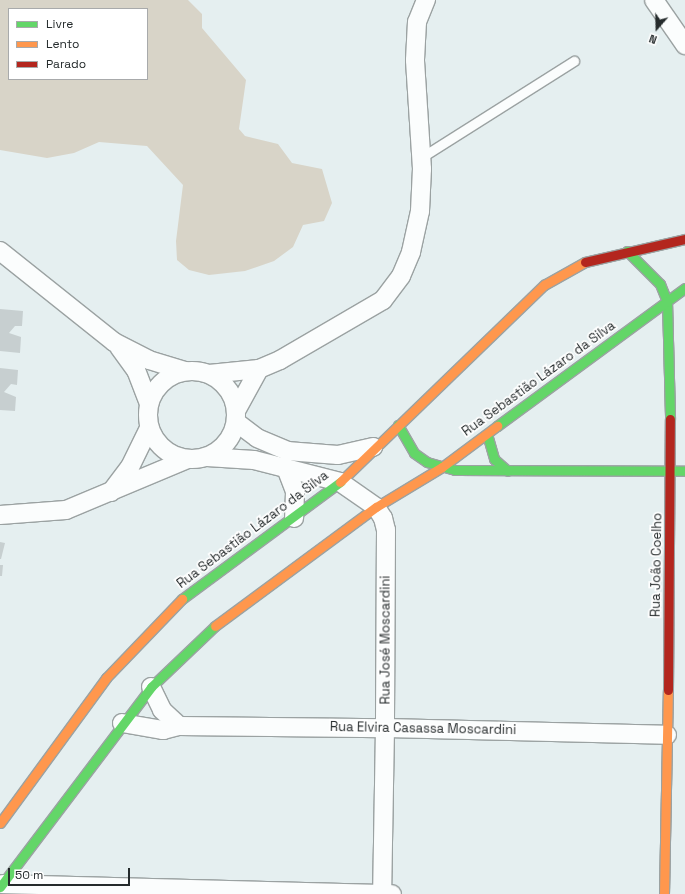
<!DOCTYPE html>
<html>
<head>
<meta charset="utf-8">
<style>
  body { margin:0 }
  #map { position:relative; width:685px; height:894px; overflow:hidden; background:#e5eff0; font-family:"Space Grotesk",sans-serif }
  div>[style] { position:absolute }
  .green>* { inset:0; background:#d8d4c8 }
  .building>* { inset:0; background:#c7cfd0 }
  .roads { filter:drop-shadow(1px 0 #9ba2a2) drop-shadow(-1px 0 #9ba2a2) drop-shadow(0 1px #9ba2a2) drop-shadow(0 -1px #9ba2a2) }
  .lane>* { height:9px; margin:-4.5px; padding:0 4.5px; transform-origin:4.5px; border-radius:4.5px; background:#fbfdfd }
  .street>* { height:18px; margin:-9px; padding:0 9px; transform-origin:9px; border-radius:9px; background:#fbfdfd }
  .street>.ring { margin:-9px; padding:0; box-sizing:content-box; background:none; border:18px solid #fbfdfd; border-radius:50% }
  .fast>* { height:9px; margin:-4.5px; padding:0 4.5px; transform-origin:4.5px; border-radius:4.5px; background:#63d668 }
  .slow>* { height:9px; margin:-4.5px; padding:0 4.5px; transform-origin:4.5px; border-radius:4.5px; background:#ff974d }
  .jam>* { height:9px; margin:-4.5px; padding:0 4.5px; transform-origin:4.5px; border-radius:4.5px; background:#b3261e }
  span { translate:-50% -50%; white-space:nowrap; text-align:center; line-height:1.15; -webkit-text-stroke:3.5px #fff; paint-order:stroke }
  .street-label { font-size:13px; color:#252b2c }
  .legend { position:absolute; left:8px; top:8px; width:140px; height:72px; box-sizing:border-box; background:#fff; border:1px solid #a8aaab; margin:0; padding:5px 7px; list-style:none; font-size:12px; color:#252b2c }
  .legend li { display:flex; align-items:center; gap:8px; height:20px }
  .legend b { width:20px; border:1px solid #a8aaab }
  .north { position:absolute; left:637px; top:8px; width:40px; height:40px; -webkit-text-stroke:3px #fff; paint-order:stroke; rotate:200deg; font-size:11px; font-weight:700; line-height:16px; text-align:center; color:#252b2c }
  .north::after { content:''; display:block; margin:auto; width:14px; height:18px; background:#252b2c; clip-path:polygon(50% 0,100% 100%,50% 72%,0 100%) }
  .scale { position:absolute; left:8px; top:868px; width:122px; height:18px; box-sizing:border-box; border:2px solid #252b2c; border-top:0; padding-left:5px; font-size:12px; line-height:14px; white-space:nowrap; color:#252b2c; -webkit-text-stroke:3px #fff; paint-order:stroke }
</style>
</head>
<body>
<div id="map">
  <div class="green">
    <div style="clip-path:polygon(evenodd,0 0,188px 0,202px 14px,202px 28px,246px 80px,239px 129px,245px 136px,278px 144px,292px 163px,322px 169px,332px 203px,324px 221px,303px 225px,293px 247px,274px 261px,245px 271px,209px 275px,189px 270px,177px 260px,176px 241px,183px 185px,147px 146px,99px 142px,74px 153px,47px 158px,0 150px,0 0,9px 9px,147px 9px,147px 79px,9px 79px,9px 9px)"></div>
  </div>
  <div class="building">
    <div style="clip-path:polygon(0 309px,23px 311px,22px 326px,15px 326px,9px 333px,21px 337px,20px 353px,0 351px)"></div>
    <div style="clip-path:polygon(0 368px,18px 370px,17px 385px,11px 384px,4px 392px,16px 397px,15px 411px,0 410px)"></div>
    <div style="clip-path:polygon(0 542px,5px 543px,1px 559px,0 559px)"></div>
    <div style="clip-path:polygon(0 565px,3px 565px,2px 576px,0 576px)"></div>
  </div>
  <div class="roads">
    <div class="lane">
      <div style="left:422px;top:157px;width:180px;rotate:-32.3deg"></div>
    </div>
    <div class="street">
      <div style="left:654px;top:0;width:55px;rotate:55.4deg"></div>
      <div style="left:0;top:251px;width:146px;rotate:38.6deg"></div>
      <div style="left:114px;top:342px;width:39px;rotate:27deg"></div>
      <div style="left:149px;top:360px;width:38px;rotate:17deg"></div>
      <div style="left:119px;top:347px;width:29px;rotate:54deg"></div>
      <div style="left:136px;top:370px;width:36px;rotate:69deg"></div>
      <div class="ring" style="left:148px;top:371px;width:70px;height:70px"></div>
      <div style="left:209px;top:374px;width:50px;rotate:-5.7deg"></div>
      <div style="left:259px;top:369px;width:23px;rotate:-23deg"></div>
      <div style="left:280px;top:360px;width:119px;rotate:-30.2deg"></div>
      <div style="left:383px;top:300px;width:30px;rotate:-53deg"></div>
      <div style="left:401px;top:276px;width:26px;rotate:-67deg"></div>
      <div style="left:411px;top:252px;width:42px;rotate:-77.6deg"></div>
      <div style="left:420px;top:211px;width:42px;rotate:-87.3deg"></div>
      <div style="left:422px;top:169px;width:109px;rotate:-93.7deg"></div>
      <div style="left:415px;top:60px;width:38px;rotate:-87deg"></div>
      <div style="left:417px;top:22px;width:24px;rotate:-68deg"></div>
      <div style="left:236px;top:411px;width:48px;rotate:-61.3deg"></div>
      <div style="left:236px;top:422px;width:26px;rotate:37deg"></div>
      <div style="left:257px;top:438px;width:33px;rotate:23deg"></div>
      <div style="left:287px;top:451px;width:51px;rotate:4.5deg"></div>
      <div style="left:338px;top:455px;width:36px;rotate:-13deg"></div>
      <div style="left:207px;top:457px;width:47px;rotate:3.7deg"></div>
      <div style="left:254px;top:460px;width:89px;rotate:14.3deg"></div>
      <div style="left:340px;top:482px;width:44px;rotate:34.8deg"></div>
      <div style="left:376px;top:507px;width:13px;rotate:58deg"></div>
      <div style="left:383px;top:518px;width:12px;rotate:76deg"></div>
      <div style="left:386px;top:530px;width:198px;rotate:90.3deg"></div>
      <div style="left:385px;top:728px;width:166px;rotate:91deg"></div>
      <div style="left:286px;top:468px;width:26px;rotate:69deg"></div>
      <div style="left:295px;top:492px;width:26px;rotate:92deg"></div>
      <div style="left:111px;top:492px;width:31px;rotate:-53deg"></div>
      <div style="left:130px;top:467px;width:43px;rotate:-64deg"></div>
      <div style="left:0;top:515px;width:66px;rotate:-4.3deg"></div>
      <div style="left:66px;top:510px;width:132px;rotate:-22.7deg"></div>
      <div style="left:151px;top:687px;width:25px;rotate:64deg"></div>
      <div style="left:162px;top:710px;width:23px;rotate:43deg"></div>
      <div style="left:122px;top:723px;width:42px;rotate:9.7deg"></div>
      <div style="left:163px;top:730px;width:16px;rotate:-14deg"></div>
      <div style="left:179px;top:726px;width:206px;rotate:0.6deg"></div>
      <div style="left:385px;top:728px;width:282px;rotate:1.4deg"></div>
      <div style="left:2px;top:884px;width:390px;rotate:1.5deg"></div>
    </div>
    <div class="fast">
      <div style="left:627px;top:251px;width:47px;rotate:45deg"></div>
      <div style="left:660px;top:284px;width:18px;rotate:68deg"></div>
      <div style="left:667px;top:301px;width:118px;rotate:88.5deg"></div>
      <div style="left:398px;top:425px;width:32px;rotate:60deg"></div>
      <div style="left:414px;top:453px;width:16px;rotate:35deg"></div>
      <div style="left:427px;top:462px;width:29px;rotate:16deg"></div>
      <div style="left:455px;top:470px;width:230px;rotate:0.2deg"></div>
      <div style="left:497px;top:426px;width:233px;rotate:-36.3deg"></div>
      <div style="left:487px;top:434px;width:26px;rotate:74deg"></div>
      <div style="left:494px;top:459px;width:18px;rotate:41deg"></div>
      <div style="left:182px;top:599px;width:197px;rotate:-36.5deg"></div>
      <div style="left:0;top:887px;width:251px;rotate:-52.9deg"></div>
      <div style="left:151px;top:687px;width:88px;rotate:-43.6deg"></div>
    </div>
    <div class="slow">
      <div style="left:340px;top:482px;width:284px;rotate:-44deg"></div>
      <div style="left:544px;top:285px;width:47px;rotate:-29.3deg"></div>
      <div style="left:215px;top:626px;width:200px;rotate:-36.5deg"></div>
      <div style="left:376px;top:507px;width:77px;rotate:-31.2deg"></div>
      <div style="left:442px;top:467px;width:69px;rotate:-36.7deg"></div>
      <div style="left:0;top:823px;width:180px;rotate:-53.8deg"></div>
      <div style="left:106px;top:678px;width:110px;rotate:-46.1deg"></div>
      <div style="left:664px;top:894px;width:204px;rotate:-88.9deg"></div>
    </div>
    <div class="jam">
      <div style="left:585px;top:262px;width:103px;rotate:-13deg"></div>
      <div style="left:668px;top:690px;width:271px;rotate:-89.6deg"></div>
    </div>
  </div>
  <div class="street-label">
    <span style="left:539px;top:379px;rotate:-36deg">Rua Sebastião Lázaro da Silva</span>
    <span style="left:253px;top:530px;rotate:-37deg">Rua Sebastião Lázaro da Silva</span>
    <span style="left:657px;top:565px;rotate:-89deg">Rua João Coelho</span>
    <span style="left:386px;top:640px;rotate:-90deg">Rua José Moscardini</span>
    <span style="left:423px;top:729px;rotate:1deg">Rua Elvira Casassa Moscardini</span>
  </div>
  <ul class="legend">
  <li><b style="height:5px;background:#63d668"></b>Livre</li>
  <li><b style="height:5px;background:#ff974d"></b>Lento</li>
  <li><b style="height:5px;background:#b3261e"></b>Parado</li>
  </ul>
  <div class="north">N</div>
  <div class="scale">50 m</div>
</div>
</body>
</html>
